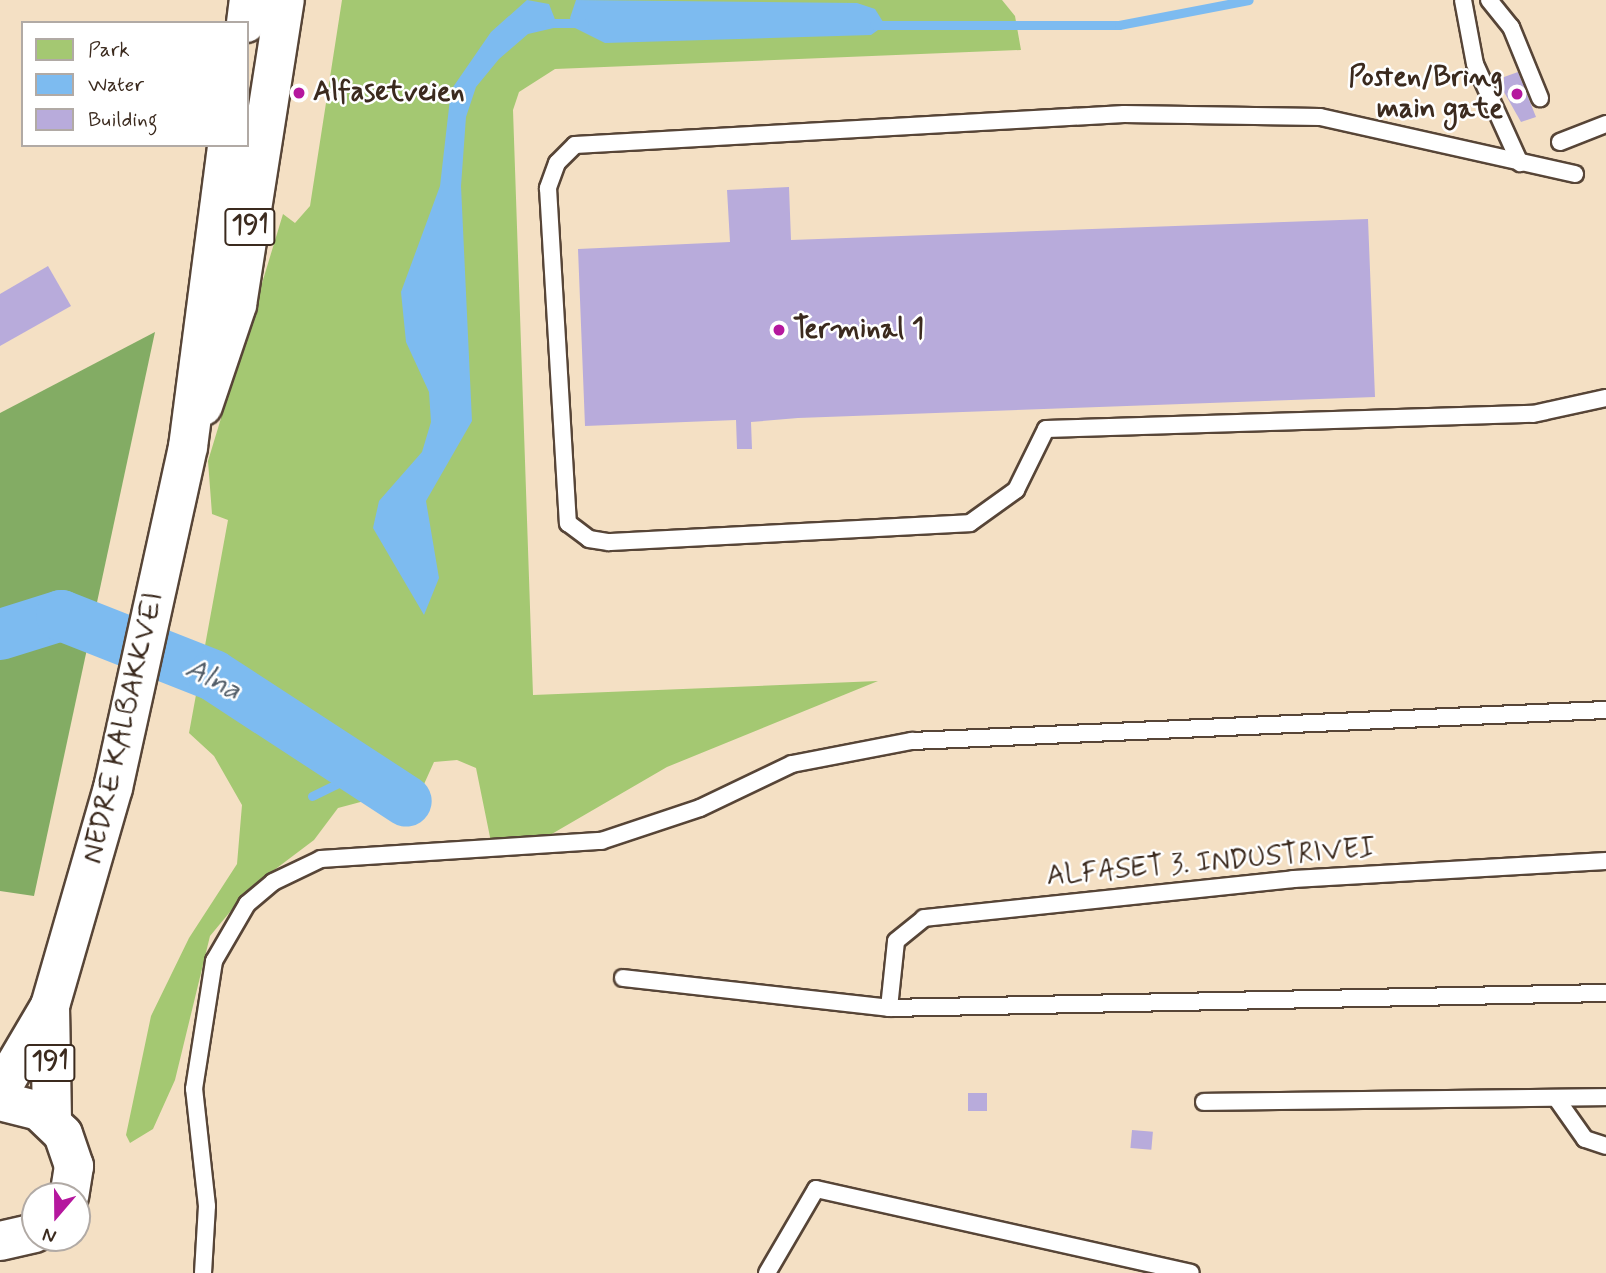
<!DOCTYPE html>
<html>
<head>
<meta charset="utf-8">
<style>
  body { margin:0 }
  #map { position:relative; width:1606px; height:1273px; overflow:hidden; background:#f4e0c4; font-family:Mynerve,sans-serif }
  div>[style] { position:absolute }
  .green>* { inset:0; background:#a4c872 }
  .forest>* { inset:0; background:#83ac64 }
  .water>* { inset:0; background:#7dbbf0 }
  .stream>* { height:9px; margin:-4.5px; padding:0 4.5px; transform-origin:4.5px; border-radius:4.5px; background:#7dbbf0 }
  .river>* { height:51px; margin:-25.5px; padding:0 25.5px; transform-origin:25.5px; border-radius:25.5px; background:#7dbbf0 }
  .building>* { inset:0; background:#b8abdb; transform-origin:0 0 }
  .roads { filter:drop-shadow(2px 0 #574537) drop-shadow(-2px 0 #574537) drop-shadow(0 2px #574537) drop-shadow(0 -2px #574537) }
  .lane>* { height:16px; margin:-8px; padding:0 8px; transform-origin:8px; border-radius:8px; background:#fff }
  .highway>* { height:38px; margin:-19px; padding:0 19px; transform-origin:19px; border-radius:19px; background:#fff }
  .dots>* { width:19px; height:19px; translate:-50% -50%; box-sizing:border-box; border:4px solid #fff; border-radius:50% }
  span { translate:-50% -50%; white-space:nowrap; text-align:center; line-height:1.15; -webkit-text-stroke:5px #fff; paint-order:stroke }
  .shield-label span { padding:2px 5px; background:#fff; border:2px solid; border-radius:5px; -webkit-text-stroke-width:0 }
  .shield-label { font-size:26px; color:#3b2a1e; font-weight:700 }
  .poi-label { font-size:28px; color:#3b2a1e; font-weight:700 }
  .right { translate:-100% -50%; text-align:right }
  .left { translate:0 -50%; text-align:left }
  .street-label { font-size:28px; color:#3b2a1e }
  .water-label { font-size:30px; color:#525d68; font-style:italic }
  .legend { position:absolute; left:21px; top:21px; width:228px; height:126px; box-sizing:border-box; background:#fff; border:2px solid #b1aaa5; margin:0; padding:9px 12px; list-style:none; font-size:21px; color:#3b2a1e }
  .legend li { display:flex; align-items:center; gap:14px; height:35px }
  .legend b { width:35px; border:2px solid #b1aaa5 }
  .north { position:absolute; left:21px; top:1182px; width:70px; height:70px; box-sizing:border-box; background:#fff; border:2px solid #b1aaa5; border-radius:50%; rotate:200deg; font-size:19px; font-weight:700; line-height:28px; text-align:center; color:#3b2a1e }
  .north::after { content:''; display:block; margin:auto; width:24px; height:32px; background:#b5179e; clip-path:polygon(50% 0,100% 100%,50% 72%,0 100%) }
</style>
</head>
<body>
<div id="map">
  <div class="green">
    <div style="clip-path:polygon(342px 0,1002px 0,1015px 16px,1021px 50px,555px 69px,519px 92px,513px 110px,533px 695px,878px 681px,667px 767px,550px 835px,491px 842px,476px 768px,457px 760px,434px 762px,420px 793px,392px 777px,368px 800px,338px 808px,314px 840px,249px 889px,210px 936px,175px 1080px,153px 1129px,130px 1143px,126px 1135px,151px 1016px,189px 938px,237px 864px,242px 805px,214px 756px,189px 733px,228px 520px,212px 514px,208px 461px,283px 214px,295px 223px,310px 206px)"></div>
  </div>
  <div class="forest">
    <div style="clip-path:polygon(155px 332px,34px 896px,0 891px,0 413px)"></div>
  </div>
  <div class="water">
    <div style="clip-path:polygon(527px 0,549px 4px,558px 27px,528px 34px,499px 59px,476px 87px,466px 117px,461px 186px,472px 421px,426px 501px,439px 578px,424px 615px,373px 528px,379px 501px,422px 452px,431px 422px,429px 392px,406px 342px,401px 292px,440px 186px,451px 90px,491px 32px)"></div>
    <div style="clip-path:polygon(576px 0,857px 3px,875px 9px,885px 25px,871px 35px,605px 43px,575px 28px,570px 18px)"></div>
  </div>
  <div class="stream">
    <div style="left:549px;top:23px;width:35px"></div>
    <div style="left:874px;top:25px;width:245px"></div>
    <div style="left:1119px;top:25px;width:132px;rotate:-10.9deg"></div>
    <div style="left:312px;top:796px;width:37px;rotate:-26deg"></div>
    <div style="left:345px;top:780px;width:26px;rotate:-4deg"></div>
  </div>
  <div class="river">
    <div style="left:0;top:634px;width:64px;rotate:-17.3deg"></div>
    <div style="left:61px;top:615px;width:163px;rotate:21.5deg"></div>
    <div style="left:213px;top:675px;width:230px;rotate:33.1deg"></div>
  </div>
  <div class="building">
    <div style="clip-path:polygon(1518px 72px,1536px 117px,1521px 122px,1504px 92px,1504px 77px)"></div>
    <div style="clip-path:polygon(789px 187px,791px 240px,1368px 219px,1375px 397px,798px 418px,751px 422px,752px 449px,737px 449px,736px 420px,585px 426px,578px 249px,730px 242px,727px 190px)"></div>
    <div style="clip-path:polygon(48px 266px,71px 306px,0 346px,0 294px)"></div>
    <div style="left:987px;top:1093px;width:18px;height:19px;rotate:90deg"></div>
    <div style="left:1132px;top:1130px;width:21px;height:18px;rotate:5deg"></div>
  </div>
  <div class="roads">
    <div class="lane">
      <div style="left:1463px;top:0;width:65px;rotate:79.4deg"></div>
      <div style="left:1475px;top:64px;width:109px;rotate:65.6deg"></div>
      <div style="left:1489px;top:0;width:35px;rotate:51deg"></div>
      <div style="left:1511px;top:27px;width:77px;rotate:67.8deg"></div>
      <div style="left:1560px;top:142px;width:49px;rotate:-21.4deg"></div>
      <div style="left:1575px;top:174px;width:261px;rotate:-167.4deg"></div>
      <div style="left:1320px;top:117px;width:196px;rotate:-179.1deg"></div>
      <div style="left:1124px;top:114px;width:550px;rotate:176.77deg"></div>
      <div style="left:575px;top:145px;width:25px;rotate:135deg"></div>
      <div style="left:557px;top:163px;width:27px;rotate:110deg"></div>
      <div style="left:548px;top:188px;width:336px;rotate:86.6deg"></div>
      <div style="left:568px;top:523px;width:26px;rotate:37deg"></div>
      <div style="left:589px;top:539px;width:20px;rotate:9deg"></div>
      <div style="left:609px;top:542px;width:361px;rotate:-3deg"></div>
      <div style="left:970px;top:523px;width:57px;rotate:-35.7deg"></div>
      <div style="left:1016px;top:490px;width:68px;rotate:-63.8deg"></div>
      <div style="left:1046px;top:429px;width:487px;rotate:-1.8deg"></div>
      <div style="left:1533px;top:414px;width:75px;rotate:-12.4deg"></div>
      <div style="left:623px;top:978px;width:268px;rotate:6.4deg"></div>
      <div style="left:889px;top:1008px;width:717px;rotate:-1.2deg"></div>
      <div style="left:889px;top:1008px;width:67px;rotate:-84deg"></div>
      <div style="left:896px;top:941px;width:36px;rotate:-39deg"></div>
      <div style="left:924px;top:918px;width:371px;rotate:-6deg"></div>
      <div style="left:1293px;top:879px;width:314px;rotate:-3.3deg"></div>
      <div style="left:1556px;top:1098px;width:50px;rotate:54.7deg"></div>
      <div style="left:1585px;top:1139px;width:22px;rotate:18deg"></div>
      <div style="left:1204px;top:1102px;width:402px;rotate:-0.7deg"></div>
      <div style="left:203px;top:1273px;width:67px;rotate:-86.6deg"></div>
      <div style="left:207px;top:1206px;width:118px;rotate:-96.3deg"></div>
      <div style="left:194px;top:1089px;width:130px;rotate:-81.1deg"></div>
      <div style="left:214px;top:961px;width:66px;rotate:-59.9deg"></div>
      <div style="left:247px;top:904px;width:34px;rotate:-40deg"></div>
      <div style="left:273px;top:882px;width:53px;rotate:-25.6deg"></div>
      <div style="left:321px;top:859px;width:281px;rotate:-3.7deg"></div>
      <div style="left:601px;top:841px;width:104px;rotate:-18.4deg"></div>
      <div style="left:700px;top:808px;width:102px;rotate:-25.6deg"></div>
      <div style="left:792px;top:764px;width:122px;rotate:-10.9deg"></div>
      <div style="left:912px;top:741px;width:695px;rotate:-2.56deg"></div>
      <div style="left:767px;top:1273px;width:97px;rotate:-59.7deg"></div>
      <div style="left:816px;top:1189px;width:384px;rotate:12.6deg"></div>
    </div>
    <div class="highway">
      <div style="left:246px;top:23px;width:23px;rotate:-83deg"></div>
      <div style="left:203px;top:406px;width:107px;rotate:-71.4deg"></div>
      <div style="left:237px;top:305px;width:309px;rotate:-81.1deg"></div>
      <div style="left:50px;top:1006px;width:115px;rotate:89deg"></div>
      <div style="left:0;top:1091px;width:99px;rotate:-59.5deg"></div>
      <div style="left:50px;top:1006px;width:227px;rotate:-73.9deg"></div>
      <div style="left:113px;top:788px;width:349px;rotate:-77.6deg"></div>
      <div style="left:188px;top:447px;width:305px;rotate:-82.6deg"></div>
      <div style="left:0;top:1101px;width:40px;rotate:14.4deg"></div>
      <div style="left:39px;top:1111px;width:33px;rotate:44deg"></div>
      <div style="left:63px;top:1134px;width:34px;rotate:71deg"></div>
      <div style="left:74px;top:1166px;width:30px;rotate:99deg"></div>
      <div style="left:0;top:1241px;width:36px;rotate:-13deg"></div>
    </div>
  </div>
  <div class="dots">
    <div style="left:299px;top:93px;background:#b5179e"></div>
    <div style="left:1517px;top:94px;background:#b5179e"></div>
    <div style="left:779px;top:330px;background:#b5179e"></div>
  </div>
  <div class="shield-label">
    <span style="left:250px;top:227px">191</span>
    <span style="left:50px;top:1063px">191</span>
  </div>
  <div class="poi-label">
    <span class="right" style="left:1503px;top:94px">Posten/Bring<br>main gate</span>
    <span class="left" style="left:313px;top:93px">Alfasetveien</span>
    <span class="left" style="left:793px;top:330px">Terminal 1</span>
  </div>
  <div class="street-label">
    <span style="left:124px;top:728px;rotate:-77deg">NEDRE KALBAKKVEI</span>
    <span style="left:1211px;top:863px;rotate:-5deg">ALFASET 3. INDUSTRIVEI</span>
  </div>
  <div class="water-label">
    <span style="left:213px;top:680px;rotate:27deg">Alna</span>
  </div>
  <ul class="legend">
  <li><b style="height:19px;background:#a4c872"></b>Park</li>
  <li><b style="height:19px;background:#7dbbf0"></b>Water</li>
  <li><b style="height:19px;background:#b8abdb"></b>Building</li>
  </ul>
  <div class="north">N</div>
</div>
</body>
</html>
